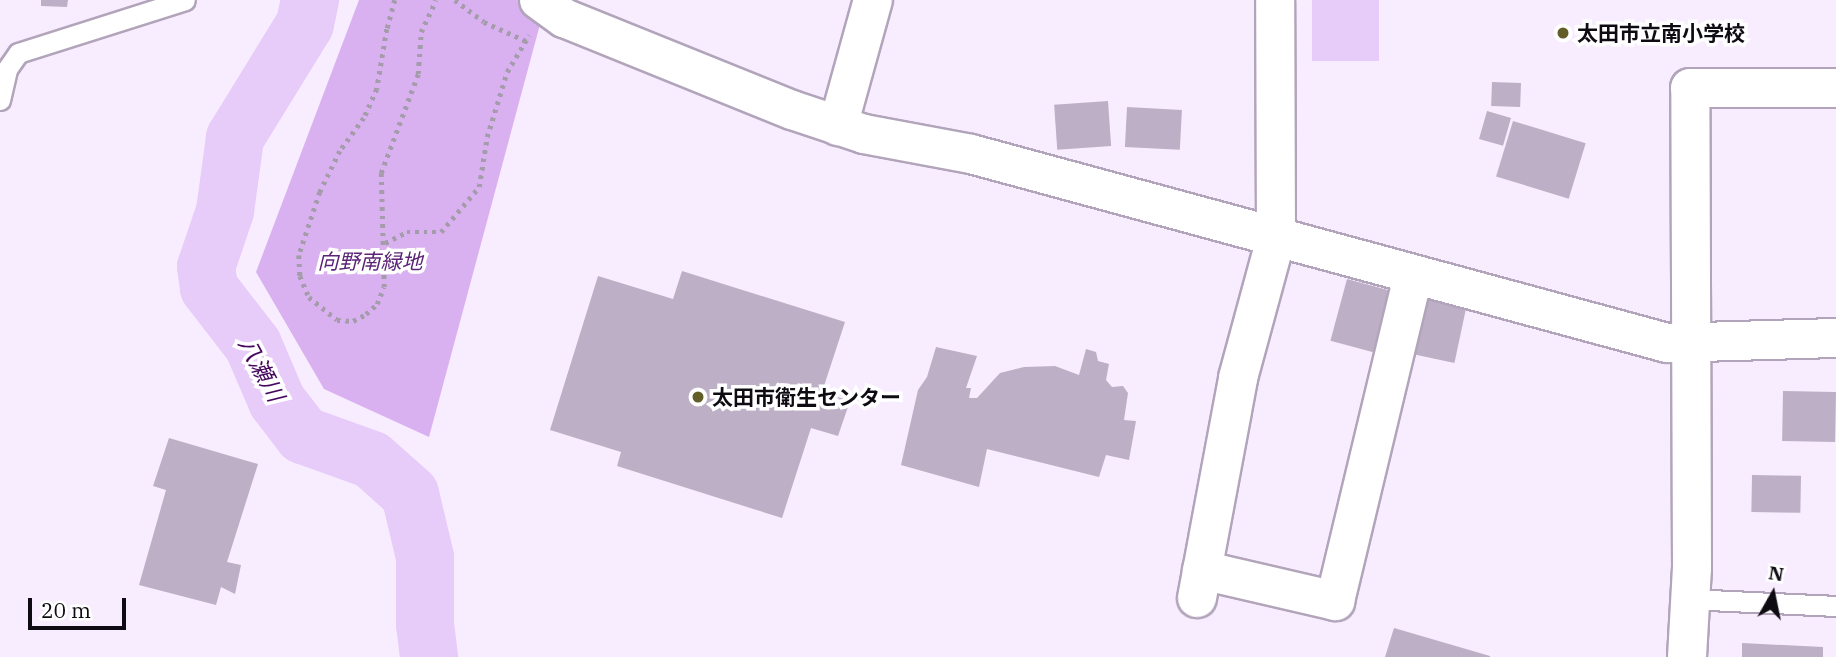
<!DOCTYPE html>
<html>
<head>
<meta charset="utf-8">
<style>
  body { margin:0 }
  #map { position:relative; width:1836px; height:657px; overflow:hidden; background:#f8edff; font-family:"IBM Plex Serif","Noto Sans JP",serif }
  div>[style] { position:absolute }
  .green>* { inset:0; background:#d9b1f0 }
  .water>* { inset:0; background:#e7cbf8; transform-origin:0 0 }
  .river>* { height:58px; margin:-29px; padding:0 29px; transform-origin:29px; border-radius:29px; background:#e7cbf8 }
  .building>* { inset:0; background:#bdafc5; transform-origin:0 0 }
  .path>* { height:4.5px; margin-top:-2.25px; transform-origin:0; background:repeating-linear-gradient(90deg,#a49caa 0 3.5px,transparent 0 8.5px) }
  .roads { filter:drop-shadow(2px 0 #b2a4ba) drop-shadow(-2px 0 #b2a4ba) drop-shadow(0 2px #b2a4ba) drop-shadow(0 -2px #b2a4ba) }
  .service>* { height:19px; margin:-9.5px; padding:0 9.5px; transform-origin:9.5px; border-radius:9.5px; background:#fff }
  .minor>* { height:38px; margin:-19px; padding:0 19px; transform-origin:19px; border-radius:19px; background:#fff }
  .dots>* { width:19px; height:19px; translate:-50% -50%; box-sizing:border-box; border:4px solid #fff; border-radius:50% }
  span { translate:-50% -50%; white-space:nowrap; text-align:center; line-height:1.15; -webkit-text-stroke:7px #fff; paint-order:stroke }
  .poi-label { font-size:21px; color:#0f0b12; font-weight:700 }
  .left { translate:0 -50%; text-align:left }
  .park-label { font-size:21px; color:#5c2477; font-style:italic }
  .water-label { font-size:23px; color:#45075f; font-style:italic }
  .north { position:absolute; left:1738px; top:559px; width:70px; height:70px; -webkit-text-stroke:5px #fff; paint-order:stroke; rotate:9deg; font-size:19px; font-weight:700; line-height:28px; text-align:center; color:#0f0b12 }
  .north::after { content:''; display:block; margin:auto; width:24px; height:32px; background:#0f0b12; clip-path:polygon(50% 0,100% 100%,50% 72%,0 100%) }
  .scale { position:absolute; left:28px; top:598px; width:98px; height:32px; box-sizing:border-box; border:4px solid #0f0b12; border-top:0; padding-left:9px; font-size:21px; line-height:24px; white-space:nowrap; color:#0f0b12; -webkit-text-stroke:5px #fff; paint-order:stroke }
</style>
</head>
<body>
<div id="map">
  <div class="green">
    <div style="clip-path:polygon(359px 0,520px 0,542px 17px,429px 437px,324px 389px,256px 272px)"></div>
  </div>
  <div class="water">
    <div style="left:1312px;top:0;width:67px;height:61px"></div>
  </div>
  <div class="river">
    <div style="left:310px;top:0;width:25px;rotate:102deg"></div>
    <div style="left:305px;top:24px;width:134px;rotate:121.6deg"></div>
    <div style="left:235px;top:138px;width:74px;rotate:97.8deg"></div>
    <div style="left:225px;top:211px;width:59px;rotate:108.7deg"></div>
    <div style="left:206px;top:267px;width:21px;rotate:82deg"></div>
    <div style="left:209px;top:288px;width:72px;rotate:52.3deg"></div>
    <div style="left:253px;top:345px;width:61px;rotate:66.8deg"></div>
    <div style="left:277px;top:401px;width:43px;rotate:52.6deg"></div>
    <div style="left:303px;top:435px;width:73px;rotate:19.9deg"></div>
    <div style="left:372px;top:460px;width:51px;rotate:41.8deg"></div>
    <div style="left:410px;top:494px;width:65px;rotate:76.6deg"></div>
    <div style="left:425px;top:557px;width:67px;rotate:90deg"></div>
    <div style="left:425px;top:624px;width:33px;rotate:83deg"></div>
  </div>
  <div class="building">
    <div style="clip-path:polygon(41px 0,68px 0,67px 7px,41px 6px)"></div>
    <div style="left:1492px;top:82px;width:29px;height:24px;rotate:2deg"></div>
    <div style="left:1108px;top:101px;width:45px;height:54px;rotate:86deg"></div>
    <div style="left:1127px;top:107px;width:55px;height:40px;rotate:3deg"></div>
    <div style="left:1487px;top:111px;width:25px;height:29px;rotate:16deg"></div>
    <div style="left:1513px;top:121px;width:76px;height:58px;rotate:17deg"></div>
    <div style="clip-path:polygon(682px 271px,845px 322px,822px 392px,850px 401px,838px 436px,811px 428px,782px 518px,617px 466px,621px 452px,550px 430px,598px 276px,673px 299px)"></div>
    <div style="left:1347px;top:279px;width:53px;height:64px;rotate:15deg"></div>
    <div style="left:1419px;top:294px;width:49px;height:60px;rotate:12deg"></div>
    <div style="clip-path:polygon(936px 347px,977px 356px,966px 388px,971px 388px,969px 398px,977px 398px,1000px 373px,1024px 367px,1055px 366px,1079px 375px,1086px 349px,1096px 352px,1098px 361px,1109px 364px,1106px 380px,1112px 387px,1123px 386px,1128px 393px,1124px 420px,1136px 421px,1129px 460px,1106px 455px,1099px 477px,987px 449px,979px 487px,901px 465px,918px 390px,927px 377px)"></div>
    <div style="left:1783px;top:391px;width:53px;height:50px;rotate:1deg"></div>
    <div style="clip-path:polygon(169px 438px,258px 464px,227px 562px,241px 565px,235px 594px,221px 587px,216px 605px,139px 585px,166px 490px,153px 486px)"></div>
    <div style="left:1752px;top:475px;width:49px;height:37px;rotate:1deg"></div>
    <div style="clip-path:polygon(1394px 628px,1490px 656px,1490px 657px,1385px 657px)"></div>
    <div style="clip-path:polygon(1742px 643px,1823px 647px,1823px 657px,1742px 657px)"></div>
  </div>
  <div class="path">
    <div style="left:395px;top:0;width:30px;rotate:105deg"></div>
    <div style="left:387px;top:29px;width:61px;rotate:99.5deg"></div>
    <div style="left:377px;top:89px;width:32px;rotate:114deg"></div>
    <div style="left:364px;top:118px;width:41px;rotate:126deg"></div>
    <div style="left:340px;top:151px;width:46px;rotate:116deg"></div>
    <div style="left:320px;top:192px;width:66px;rotate:108.4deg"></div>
    <div style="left:299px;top:255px;width:21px;rotate:87deg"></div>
    <div style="left:300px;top:276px;width:23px;rotate:67deg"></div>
    <div style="left:309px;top:297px;width:36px;rotate:39deg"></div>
    <div style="left:337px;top:320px;width:16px;rotate:4deg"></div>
    <div style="left:353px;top:321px;width:15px;rotate:-28deg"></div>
    <div style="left:366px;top:314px;width:15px;rotate:-42deg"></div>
    <div style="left:377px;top:304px;width:18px;rotate:-68deg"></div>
    <div style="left:384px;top:287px;width:114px;rotate:-91.5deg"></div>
    <div style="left:381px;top:173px;width:106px;rotate:-69.5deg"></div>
    <div style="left:418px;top:74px;width:42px;rotate:-85.9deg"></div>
    <div style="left:421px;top:32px;width:35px;rotate:-65deg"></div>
    <div style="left:455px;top:0;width:36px;rotate:37deg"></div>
    <div style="left:484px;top:22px;width:46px;rotate:24.3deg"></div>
    <div style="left:385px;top:243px;width:25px;rotate:-27deg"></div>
    <div style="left:407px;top:232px;width:34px"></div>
    <div style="left:441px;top:232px;width:59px;rotate:-49.8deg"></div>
    <div style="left:479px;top:187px;width:51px;rotate:-80.9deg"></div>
    <div style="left:487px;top:137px;width:68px;rotate:-72.9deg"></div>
    <div style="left:507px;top:72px;width:43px;rotate:-59.3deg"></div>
  </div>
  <div class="roads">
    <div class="service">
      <div style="left:0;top:100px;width:32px;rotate:-77deg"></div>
      <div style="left:7px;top:69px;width:19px;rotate:-55deg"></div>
      <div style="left:18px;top:53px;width:175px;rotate:-17.6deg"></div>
      <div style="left:1688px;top:599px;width:148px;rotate:2.7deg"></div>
    </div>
    <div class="minor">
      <div style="left:539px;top:0;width:31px;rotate:36deg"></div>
      <div style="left:564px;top:18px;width:246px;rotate:22deg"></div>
      <div style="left:792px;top:110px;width:76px;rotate:18.4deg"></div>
      <div style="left:864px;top:134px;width:109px;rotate:10.6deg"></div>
      <div style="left:971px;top:154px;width:721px;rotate:15.19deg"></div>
      <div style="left:1667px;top:343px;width:169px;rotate:-1.7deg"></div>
      <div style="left:838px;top:126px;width:131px;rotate:-74.5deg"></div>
      <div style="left:1202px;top:570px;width:137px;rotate:13.1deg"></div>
      <div style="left:1335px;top:601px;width:335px;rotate:-76.5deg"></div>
      <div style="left:1197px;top:598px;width:224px;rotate:-79.4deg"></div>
      <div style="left:1238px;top:378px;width:145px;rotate:-74.8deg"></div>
      <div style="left:1276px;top:238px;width:238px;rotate:-90.2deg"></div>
      <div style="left:1687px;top:657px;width:89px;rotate:-86.8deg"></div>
      <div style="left:1692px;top:568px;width:480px;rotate:-90.2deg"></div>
      <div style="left:1690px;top:88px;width:146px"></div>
    </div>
  </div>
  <div class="dots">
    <div style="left:1563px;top:33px;background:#635d29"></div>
    <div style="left:698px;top:397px;background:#635d29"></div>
  </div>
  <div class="poi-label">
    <span class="left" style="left:1577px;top:33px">太田市立南小学校</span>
    <span class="left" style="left:712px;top:397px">太田市衛生センター</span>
  </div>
  <div class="park-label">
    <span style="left:370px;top:261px">向野南緑地</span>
  </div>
  <div class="water-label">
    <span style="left:262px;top:369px;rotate:62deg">八瀬川</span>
  </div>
  <div class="north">N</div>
  <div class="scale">20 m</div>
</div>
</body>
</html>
